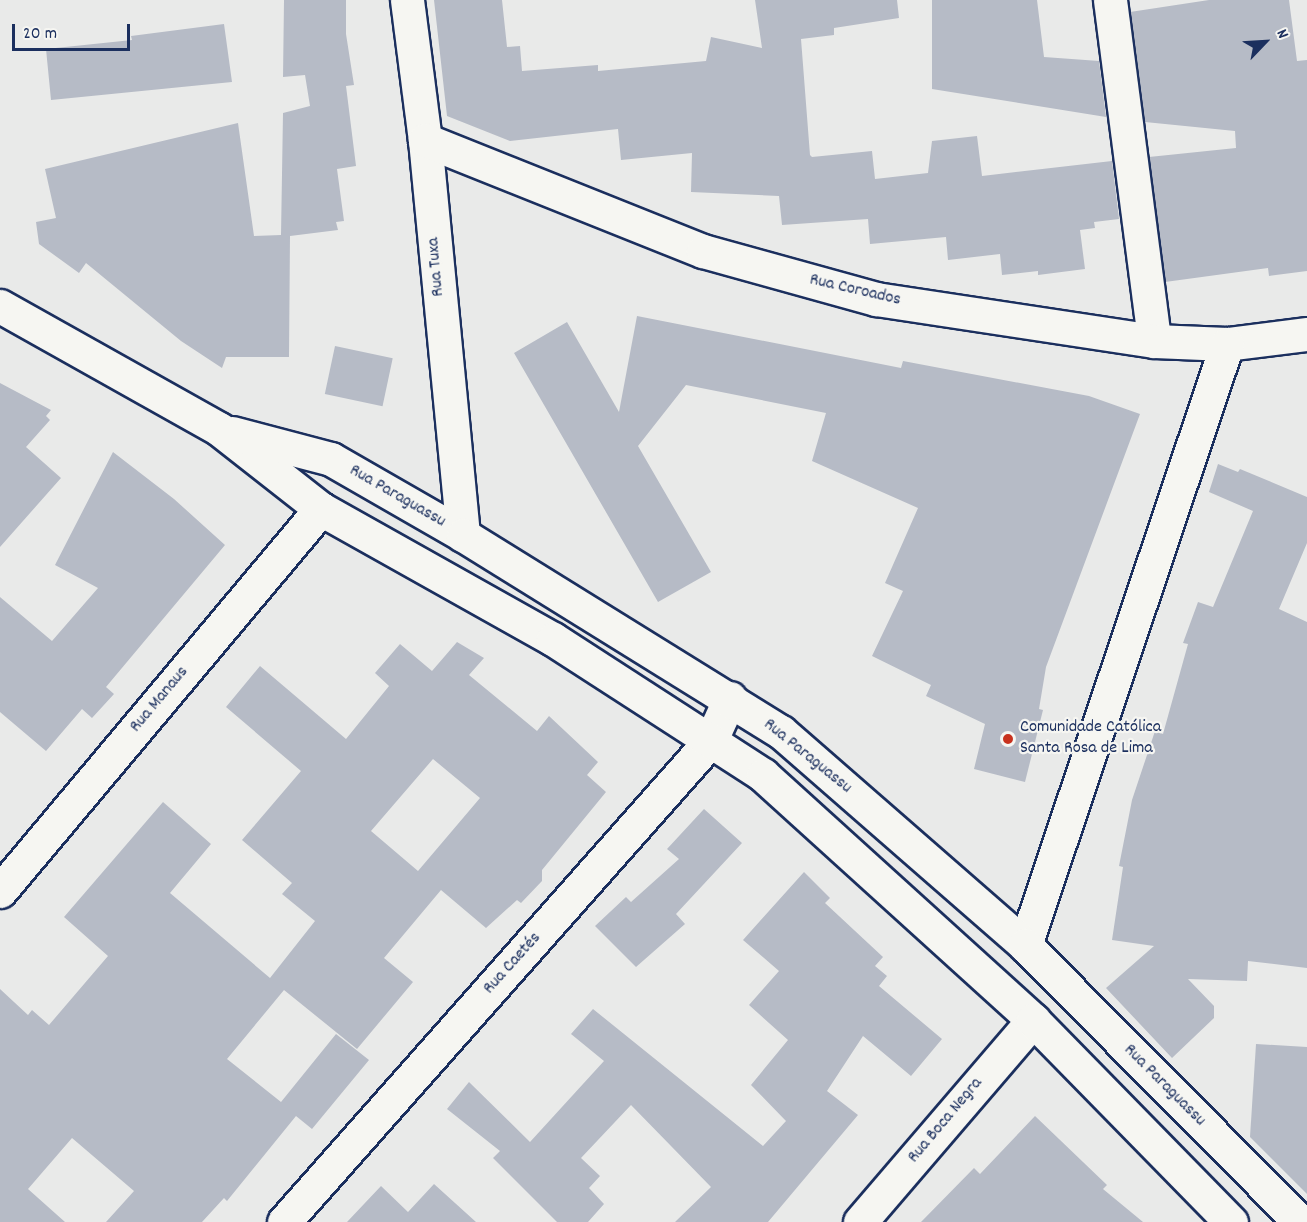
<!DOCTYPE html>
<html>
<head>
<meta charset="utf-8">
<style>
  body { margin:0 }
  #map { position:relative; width:1307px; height:1222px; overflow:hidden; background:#e9eae9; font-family:Dekko,sans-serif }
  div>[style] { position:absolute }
  .building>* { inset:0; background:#b6bbc6; transform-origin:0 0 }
  .roads { filter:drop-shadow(2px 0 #1b2f5e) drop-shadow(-2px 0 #1b2f5e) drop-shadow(0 2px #1b2f5e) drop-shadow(0 -2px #1b2f5e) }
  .minor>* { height:33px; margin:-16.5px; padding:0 16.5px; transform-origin:16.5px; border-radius:16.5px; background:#f6f6f2 }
  .tertiary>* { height:33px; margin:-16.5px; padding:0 16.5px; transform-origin:16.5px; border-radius:16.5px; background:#f6f6f2 }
  .dots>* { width:16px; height:16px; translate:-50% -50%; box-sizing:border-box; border:3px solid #f6f6f2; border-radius:50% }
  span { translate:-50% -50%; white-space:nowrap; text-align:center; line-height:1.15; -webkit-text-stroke:4.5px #f6f6f2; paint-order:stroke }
  .street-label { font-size:18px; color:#1b2f5e }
  .poi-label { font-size:18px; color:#1b2f5e }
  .left { translate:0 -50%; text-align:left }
  .north { position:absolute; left:1235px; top:12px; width:60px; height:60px; -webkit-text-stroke:4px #f6f6f2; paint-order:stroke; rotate:65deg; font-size:16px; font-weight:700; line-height:24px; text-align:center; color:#1b2f5e }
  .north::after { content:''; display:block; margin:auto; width:21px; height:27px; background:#1b2f5e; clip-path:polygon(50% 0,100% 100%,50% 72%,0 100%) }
  .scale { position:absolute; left:12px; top:24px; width:118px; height:27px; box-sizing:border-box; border:3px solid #1b2f5e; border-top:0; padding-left:8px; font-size:18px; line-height:21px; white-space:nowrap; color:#1b2f5e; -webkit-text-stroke:4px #f6f6f2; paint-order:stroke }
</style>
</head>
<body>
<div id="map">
  <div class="building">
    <div style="clip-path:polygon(284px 0,346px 0,346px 34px,354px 85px,346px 86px,356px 166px,337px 169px,344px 221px,336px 222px,338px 230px,290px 236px,289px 357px,226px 357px,222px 368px,181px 341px,86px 263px,79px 273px,39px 244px,36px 222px,56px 218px,45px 169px,238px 123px,254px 236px,281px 235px,283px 113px,310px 106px,305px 75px,283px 77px)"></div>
    <div style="clip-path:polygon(434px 0,502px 0,507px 47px,520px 46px,522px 71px,598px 65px,598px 71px,706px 61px,711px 37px,762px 48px,755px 0,897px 0,899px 18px,834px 28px,834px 35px,801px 39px,810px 155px,812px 157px,872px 151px,875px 179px,928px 173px,932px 141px,977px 136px,982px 176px,1112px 161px,1119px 219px,1094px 222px,1095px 228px,1080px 230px,1085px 269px,1038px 275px,1038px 271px,1002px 275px,1000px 254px,948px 260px,946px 237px,870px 244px,868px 219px,782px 225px,779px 196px,691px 192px,692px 153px,621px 160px,618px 129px,510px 141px,447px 116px)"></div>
    <div style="clip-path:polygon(932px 0,1037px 0,1044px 57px,1099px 61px,1106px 117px,932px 89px)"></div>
    <div style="clip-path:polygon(1209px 0,1289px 0,1297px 61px,1307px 60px,1307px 271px,1269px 276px,1268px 268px,1165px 282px,1149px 157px,1236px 148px,1235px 131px,1145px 122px,1130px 12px)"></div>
    <div style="clip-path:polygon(224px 24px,232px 82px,51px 100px,46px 49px,132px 40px,131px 36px)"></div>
    <div style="clip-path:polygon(637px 316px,901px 368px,903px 361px,1089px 396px,1140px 414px,1046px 667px,1039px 709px,1043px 710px,1025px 782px,974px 769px,985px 724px,926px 696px,931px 685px,872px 656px,903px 591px,885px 583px,918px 508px,812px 461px,826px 413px,686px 385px,638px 446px,711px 572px,658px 602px,514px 353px,567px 322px,619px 412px)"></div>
    <div style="left:335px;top:346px;width:59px;height:49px;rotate:12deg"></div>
    <div style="clip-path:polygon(0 383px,51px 410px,46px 416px,50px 420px,26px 447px,61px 478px,0 547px)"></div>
    <div style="clip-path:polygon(113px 452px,174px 499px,225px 545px,106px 687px,114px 694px,92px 718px,82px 709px,46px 751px,0 712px,0 597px,52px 641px,98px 588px,55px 565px)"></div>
    <div style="clip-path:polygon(1218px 464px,1238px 472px,1240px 469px,1307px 497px,1307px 543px,1279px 609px,1307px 622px,1307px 968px,1248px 961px,1247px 981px,1188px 979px,1214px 1006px,1214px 1018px,1172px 1058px,1106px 988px,1154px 946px,1112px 940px,1123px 867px,1119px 866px,1132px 800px,1155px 731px,1163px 734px,1188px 644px,1183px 643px,1198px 602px,1213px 607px,1253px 511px,1209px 492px)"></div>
    <div style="clip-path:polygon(evenodd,457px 642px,484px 658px,469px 675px,537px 731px,549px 716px,598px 762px,587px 775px,606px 792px,542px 870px,542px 881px,521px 903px,517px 900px,486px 928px,441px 890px,384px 958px,413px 982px,357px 1049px,284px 990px,227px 1059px,281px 1102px,336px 1034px,369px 1060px,312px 1129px,296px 1116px,227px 1201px,224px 1198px,202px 1222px,106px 1222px,134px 1191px,72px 1138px,28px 1189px,65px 1222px,0 1222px,0 989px,28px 1015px,32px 1010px,49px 1025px,108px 956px,64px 917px,163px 802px,211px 844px,170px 893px,270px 978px,315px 921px,282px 894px,292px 883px,242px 840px,301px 771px,226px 707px,260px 666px,346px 739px,389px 686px,375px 673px,400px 644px,432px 671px,457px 642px,433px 759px,480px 798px,418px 871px,371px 831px,433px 759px)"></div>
    <div style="clip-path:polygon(704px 809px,742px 843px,676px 914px,685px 924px,636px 967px,595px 926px,626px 897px,631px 902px,679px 859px,667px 849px)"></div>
    <div style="clip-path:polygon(804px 872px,830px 898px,825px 903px,883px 957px,875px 966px,887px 976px,879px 986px,942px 1039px,911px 1076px,863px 1036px,827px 1091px,858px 1115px,768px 1222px,675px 1222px,711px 1187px,631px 1105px,581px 1158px,600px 1176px,589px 1188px,604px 1204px,588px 1222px,557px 1222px,493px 1158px,500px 1151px,447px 1109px,469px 1082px,530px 1142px,604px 1061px,571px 1034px,593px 1009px,763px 1146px,786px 1121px,751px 1085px,788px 1040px,749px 1005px,779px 971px,743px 940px)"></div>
    <div style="clip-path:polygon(1256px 1044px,1307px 1047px,1307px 1194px,1250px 1137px)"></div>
    <div style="clip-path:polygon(1035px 1116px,1107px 1185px,1103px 1189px,1143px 1222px,921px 1222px,974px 1168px,980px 1174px)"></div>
    <div style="clip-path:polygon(434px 1184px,476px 1222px,347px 1222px,381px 1186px,408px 1212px)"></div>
  </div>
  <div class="roads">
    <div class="minor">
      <div style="left:407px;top:0;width:141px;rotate:82.7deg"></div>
      <div style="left:425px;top:140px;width:397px;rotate:84.5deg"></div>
      <div style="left:1110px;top:0;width:344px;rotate:82.6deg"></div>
      <div style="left:425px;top:140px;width:299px;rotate:21.8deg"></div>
      <div style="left:703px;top:251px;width:180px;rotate:15.5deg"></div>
      <div style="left:876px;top:299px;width:281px;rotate:8.6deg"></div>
      <div style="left:1154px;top:341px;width:73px;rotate:2.4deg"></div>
      <div style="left:1227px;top:344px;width:81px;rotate:-7.1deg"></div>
      <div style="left:0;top:891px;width:499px;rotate:-50deg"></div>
      <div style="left:1025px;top:945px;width:634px;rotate:-71.42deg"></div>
      <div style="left:284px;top:1222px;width:644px;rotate:-48.46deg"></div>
      <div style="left:711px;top:740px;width:46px;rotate:-65.7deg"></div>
      <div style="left:860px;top:1222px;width:266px;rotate:-49.4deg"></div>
    </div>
    <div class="tertiary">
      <div style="left:0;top:306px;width:251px;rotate:29.3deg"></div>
      <div style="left:219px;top:429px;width:130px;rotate:38.1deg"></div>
      <div style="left:321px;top:509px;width:266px;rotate:29.3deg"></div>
      <div style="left:553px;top:639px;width:250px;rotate:32.9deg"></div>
      <div style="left:763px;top:775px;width:365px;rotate:42.2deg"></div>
      <div style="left:1033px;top:1020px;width:283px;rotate:45.6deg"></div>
      <div style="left:232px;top:433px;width:102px;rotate:14.7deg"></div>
      <div style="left:331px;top:459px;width:152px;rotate:29.9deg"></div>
      <div style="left:463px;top:535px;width:374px;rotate:31.8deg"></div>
      <div style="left:781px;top:732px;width:324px;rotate:41.1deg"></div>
      <div style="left:1025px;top:945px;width:390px;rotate:45.2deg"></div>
    </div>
  </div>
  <div class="dots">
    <div style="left:1008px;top:739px;background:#c8321e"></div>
  </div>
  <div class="street-label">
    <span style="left:437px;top:267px;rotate:-95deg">Rua Tuxa</span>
    <span style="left:855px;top:291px;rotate:13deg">Rua Coroados</span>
    <span style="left:397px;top:497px;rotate:30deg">Rua Paraguassu</span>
    <span style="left:160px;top:700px;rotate:-50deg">Rua Manaus</span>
    <span style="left:807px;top:757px;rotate:39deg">Rua Paraguassu</span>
    <span style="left:513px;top:964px;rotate:-48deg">Rua Caetés</span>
    <span style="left:1164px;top:1086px;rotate:45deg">Rua Paraguassu</span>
    <span style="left:946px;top:1121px;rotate:-50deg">Rua Boca Negra</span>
  </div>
  <div class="poi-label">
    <span class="left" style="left:1020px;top:739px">Comunidade Católica<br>Santa Rosa de Lima</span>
  </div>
  <div class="north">N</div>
  <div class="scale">20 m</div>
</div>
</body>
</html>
